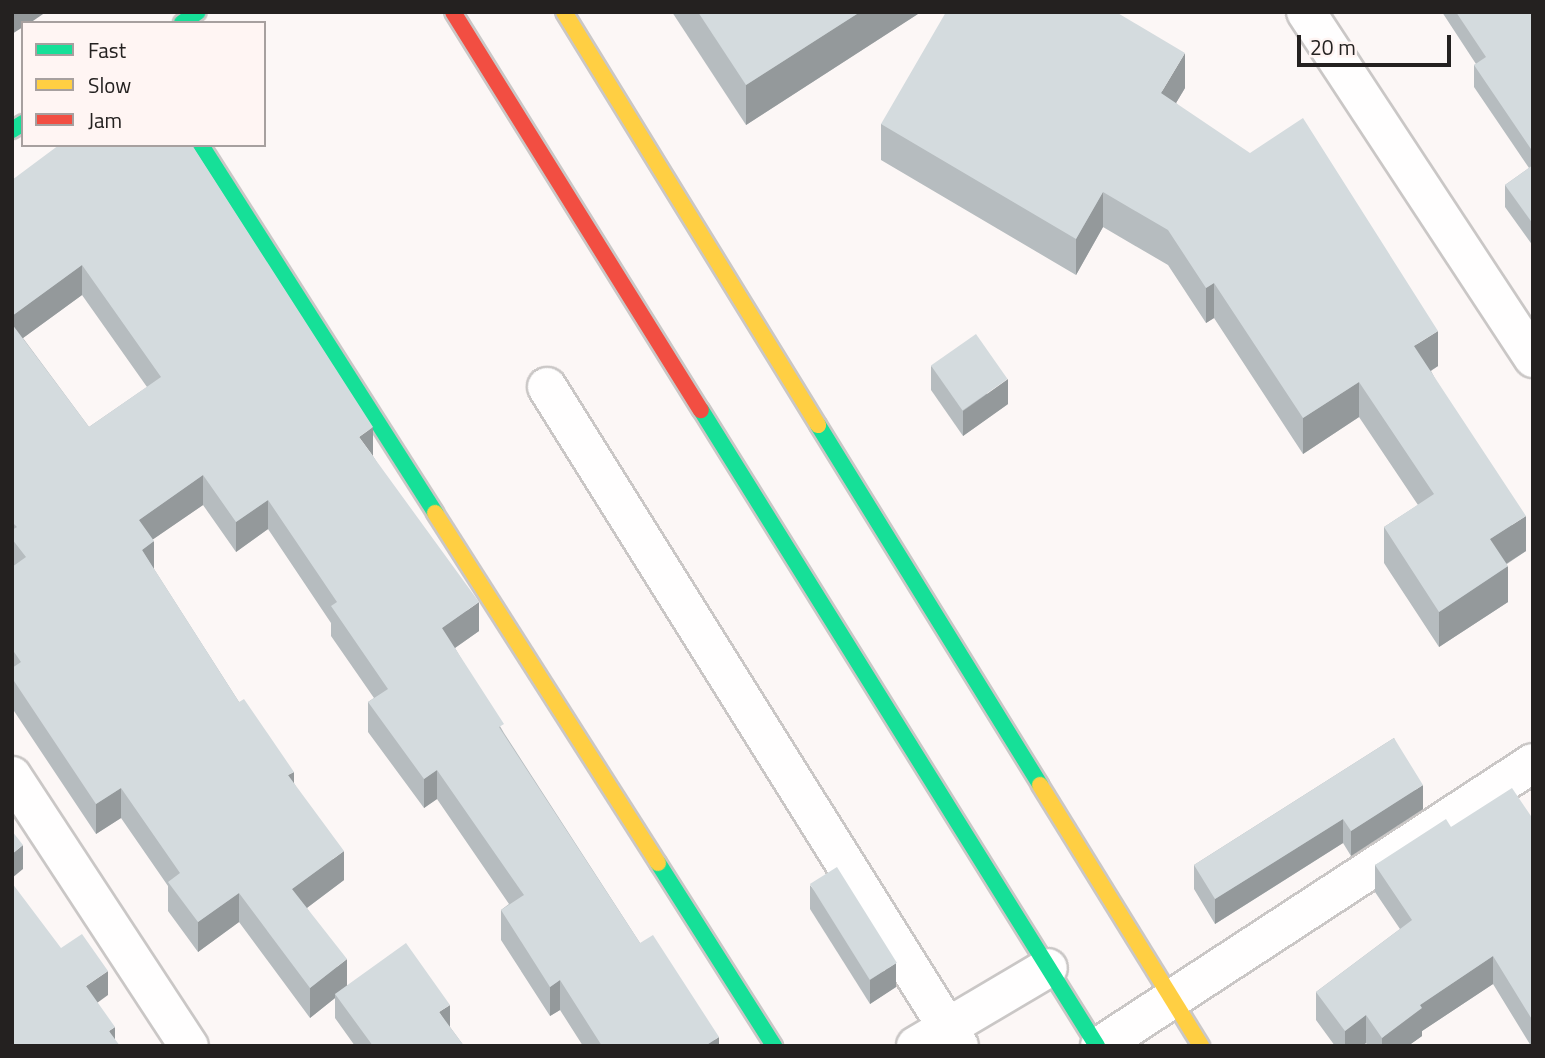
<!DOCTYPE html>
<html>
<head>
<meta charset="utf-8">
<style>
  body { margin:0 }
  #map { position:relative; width:1545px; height:1058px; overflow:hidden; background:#fcf7f6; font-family:"Titillium Web",sans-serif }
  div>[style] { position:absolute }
  .roads { filter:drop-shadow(2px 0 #cac7c6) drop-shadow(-2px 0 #cac7c6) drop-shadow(0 2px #cac7c6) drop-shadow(0 -2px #cac7c6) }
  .street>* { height:38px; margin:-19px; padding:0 19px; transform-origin:19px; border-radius:19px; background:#fffefe }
  .fast>* { height:16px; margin:-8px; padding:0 8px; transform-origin:8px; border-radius:8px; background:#16e098 }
  .slow>* { height:16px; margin:-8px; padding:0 8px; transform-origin:8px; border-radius:8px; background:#ffcf43 }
  .jam>* { height:16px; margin:-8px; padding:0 8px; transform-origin:8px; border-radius:8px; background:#f24e42 }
  .wall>* { inset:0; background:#b6bcbf }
  .shaded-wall>* { inset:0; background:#94999b }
  .building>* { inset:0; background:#d4dbde; transform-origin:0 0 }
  span { translate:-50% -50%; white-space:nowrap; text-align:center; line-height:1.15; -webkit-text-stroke:7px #fff5f3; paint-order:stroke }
  .frame { position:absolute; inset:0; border:14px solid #242120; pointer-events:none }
  .legend { position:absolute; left:21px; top:21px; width:245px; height:126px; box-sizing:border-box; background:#fff5f3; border:2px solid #a7a09f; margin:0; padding:9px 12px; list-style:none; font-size:21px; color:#242120 }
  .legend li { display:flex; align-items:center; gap:14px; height:35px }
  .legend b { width:35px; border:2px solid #a7a09f }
  .scale { position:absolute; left:1297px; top:35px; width:154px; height:32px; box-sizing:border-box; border:4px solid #242120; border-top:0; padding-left:9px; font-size:21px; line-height:24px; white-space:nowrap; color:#242120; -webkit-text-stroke:5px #fff5f3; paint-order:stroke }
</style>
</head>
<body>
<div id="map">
  <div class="roads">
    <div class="street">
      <div style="left:1306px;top:12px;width:414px;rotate:56.7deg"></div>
      <div style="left:547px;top:387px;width:777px;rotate:57.99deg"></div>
      <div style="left:12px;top:776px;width:323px;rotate:56.8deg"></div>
      <div style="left:916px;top:1046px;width:153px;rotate:-30.6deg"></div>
      <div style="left:1100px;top:1046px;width:517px;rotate:-33.17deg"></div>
    </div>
    <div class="fast">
      <div style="left:182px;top:23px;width:19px;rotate:-35deg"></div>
      <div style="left:12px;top:130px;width:13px;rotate:-32deg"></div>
      <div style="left:201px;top:145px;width:436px;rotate:57.5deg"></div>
      <div style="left:701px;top:410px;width:749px;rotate:58.09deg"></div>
      <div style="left:818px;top:425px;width:423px;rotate:58.3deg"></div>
      <div style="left:658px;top:863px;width:217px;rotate:57.6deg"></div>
    </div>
    <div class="slow">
      <div style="left:564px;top:12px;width:485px;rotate:58.4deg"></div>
      <div style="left:435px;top:513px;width:415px;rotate:57.5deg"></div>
      <div style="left:1040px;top:785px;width:307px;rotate:58.3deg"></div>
    </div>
    <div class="jam">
      <div style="left:453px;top:12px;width:469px;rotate:58.1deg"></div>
    </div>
  </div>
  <div class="wall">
    <div style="clip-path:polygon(672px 12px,921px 12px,746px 125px)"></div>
    <div style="clip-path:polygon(1442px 12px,1533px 12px,1533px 246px,1505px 207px,1505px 185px,1529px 168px,1474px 87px,1474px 65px,1476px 64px)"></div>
    <div style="clip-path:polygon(1185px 88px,1176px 103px,1438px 366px,1431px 371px,1526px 551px,1507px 564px,1508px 602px,1439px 647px,1384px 563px,1384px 527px,1418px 505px,1359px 417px,1303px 454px,1214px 318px,1206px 323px,1168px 265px,1103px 227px,1076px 275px,881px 160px,881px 124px)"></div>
    <div style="clip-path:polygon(evenodd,12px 180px,373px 456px,479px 631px,455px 648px,504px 733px,640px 943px,719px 1046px,583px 1046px,560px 1010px,550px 1016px,501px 940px,501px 910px,509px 904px,437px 799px,424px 808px,368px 732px,368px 702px,374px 698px,331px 636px,331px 623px,268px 529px,236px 552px,203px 505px,153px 539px,154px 569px,239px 702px,294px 783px,344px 880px,307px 908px,347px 985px,450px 1027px,464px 1046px,355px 1046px,335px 1018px,335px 998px,310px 1018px,239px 922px,198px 952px,168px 911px,168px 886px,121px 818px,96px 834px,12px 708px,12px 180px,82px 295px,147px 387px,89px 427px,23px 338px,82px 295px)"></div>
    <div style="clip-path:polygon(931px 366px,1008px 404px,963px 436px,931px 390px)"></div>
    <div style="clip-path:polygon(1394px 738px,1423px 809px,1351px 856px,1343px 843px,1215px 924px,1194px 889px,1194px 865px)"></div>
    <div style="clip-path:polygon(1533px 819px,1533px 1046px,1531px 1046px,1493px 984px,1422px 1031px,1422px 1036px,1408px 1046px,1368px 1046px,1366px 1043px,1362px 1046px,1335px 1046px,1316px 1020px,1316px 992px,1400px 929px,1375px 892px,1375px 865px,1451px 827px)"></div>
    <div style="clip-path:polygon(810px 885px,896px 987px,870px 1004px,810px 909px)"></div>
  </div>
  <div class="shaded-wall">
    <div style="clip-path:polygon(12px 12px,46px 12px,30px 23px,23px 23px,23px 27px,12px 34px)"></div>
    <div style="clip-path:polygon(860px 12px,921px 12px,746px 125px,746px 85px)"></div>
    <div style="clip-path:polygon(1185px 53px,1185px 88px,1161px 128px,1161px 93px)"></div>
    <div style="clip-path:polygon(1103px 192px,1103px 227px,1076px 275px,1076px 239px)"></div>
    <div style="clip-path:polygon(82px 265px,82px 295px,12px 346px,12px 316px)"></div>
    <div style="clip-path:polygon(1214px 283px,1214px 318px,1206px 323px,1206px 288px)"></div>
    <div style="clip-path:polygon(1438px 331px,1438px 366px,1414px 381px,1414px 346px)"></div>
    <div style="clip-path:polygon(1008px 379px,1008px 404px,963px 436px,963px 411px)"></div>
    <div style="clip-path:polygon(1359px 382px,1359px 417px,1303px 454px,1303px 418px)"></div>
    <div style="clip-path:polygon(373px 427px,373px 456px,359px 437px)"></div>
    <div style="clip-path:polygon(203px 475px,203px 505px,139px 549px,139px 520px)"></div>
    <div style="clip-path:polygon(268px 500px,268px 529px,236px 552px,236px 522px)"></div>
    <div style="clip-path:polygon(1526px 516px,1526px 551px,1490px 574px,1490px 539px)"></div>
    <div style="clip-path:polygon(154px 541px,154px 570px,142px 550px)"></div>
    <div style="clip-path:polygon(1508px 566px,1508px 602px,1439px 647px,1439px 612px)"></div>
    <div style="clip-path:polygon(479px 602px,479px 631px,442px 657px,442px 628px)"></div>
    <div style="clip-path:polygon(437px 770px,437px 799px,424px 808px,424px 779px)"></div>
    <div style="clip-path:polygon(294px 772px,294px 801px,288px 775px)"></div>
    <div style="clip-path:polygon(1423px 785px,1423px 809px,1351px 856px,1351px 831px)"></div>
    <div style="clip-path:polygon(121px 788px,121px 818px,96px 834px,96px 804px)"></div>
    <div style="clip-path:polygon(1343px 819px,1343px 843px,1215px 924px,1215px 899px)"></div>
    <div style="clip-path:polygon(23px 845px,23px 869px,12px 878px,12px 854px)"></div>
    <div style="clip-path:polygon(344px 851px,344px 880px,292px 919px,292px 889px)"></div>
    <div style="clip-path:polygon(239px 893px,239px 922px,198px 952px,198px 922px)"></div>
    <div style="clip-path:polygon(1493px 956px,1493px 984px,1422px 1031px,1422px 1036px,1408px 1046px,1382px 1046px,1382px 1038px,1420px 1005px)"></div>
    <div style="clip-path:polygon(347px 959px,347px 989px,335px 994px,335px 998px,310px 1018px,310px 988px)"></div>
    <div style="clip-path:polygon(896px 963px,896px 987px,870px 1004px,870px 980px)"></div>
    <div style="clip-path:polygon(108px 971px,108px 995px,86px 1011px,86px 986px)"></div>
    <div style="clip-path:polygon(560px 980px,560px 1010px,550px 1016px,550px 987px)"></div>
    <div style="clip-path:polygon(450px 1005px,450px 1029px,439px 1012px)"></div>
    <div style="clip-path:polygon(1366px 1015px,1366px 1043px,1362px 1046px,1345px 1046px,1345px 1031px)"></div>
    <div style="clip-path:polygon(115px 1027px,115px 1046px,109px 1031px)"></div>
    <div style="clip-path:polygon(719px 1037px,719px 1046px,705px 1046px)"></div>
  </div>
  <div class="building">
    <div style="clip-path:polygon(698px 12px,860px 12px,746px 85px)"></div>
    <div style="clip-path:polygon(946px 12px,1116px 12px,1185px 53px,1161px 93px,1250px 153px,1303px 118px,1438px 331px,1414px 346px,1526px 516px,1490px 539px,1508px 566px,1439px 612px,1384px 527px,1434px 494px,1359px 382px,1303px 418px,1214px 283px,1206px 288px,1168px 230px,1103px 192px,1076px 239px,881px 124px)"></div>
    <div style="clip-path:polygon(1456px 12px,1533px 12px,1533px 152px,1474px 65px,1486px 57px)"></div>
    <div style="clip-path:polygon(59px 145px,192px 145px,373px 427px,359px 437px,479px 602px,442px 628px,504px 724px,499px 727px,640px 943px,653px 935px,719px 1037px,705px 1046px,602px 1046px,560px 980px,550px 987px,501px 910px,524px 895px,437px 770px,424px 779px,368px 702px,388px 689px,331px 606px,337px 602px,268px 500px,236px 522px,203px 475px,139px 520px,154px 541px,142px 550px,239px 702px,244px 699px,294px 772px,288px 775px,344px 851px,292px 889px,347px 959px,310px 988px,239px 893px,198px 922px,168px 882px,180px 873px,121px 788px,96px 804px,12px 678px,12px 668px,21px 662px,12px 649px,12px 567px,26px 557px,12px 539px,12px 530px,17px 527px,12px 522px,12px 324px,89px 427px,161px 377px,82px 265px,12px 316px,12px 180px)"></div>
    <div style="clip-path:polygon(1533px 165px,1533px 224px,1505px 185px)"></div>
    <div style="left:976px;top:334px;width:55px;height:55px;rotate:55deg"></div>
    <div style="clip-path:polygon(1394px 738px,1423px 785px,1351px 831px,1343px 819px,1215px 899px,1194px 865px)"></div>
    <div style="clip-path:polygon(1512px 788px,1533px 819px,1533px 1021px,1493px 956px,1420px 1005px,1422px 1008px,1382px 1038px,1366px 1015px,1345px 1031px,1316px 992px,1412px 920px,1375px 865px,1446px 819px,1451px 827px)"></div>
    <div style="clip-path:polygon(12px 831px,23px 845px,12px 854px)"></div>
    <div style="left:837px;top:867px;width:113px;height:32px;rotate:58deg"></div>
    <div style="clip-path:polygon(12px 883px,61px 948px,82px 934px,108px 971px,86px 986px,115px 1027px,109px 1031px,120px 1046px,12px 1046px)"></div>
    <div style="clip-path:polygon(406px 943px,450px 1005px,439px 1012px,464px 1046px,373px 1046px,335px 994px)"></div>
  </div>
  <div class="frame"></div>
  <ul class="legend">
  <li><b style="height:9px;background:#16e098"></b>Fast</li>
  <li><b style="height:9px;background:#ffcf43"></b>Slow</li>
  <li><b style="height:9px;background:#f24e42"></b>Jam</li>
  </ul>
  <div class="scale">20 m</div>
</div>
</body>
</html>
